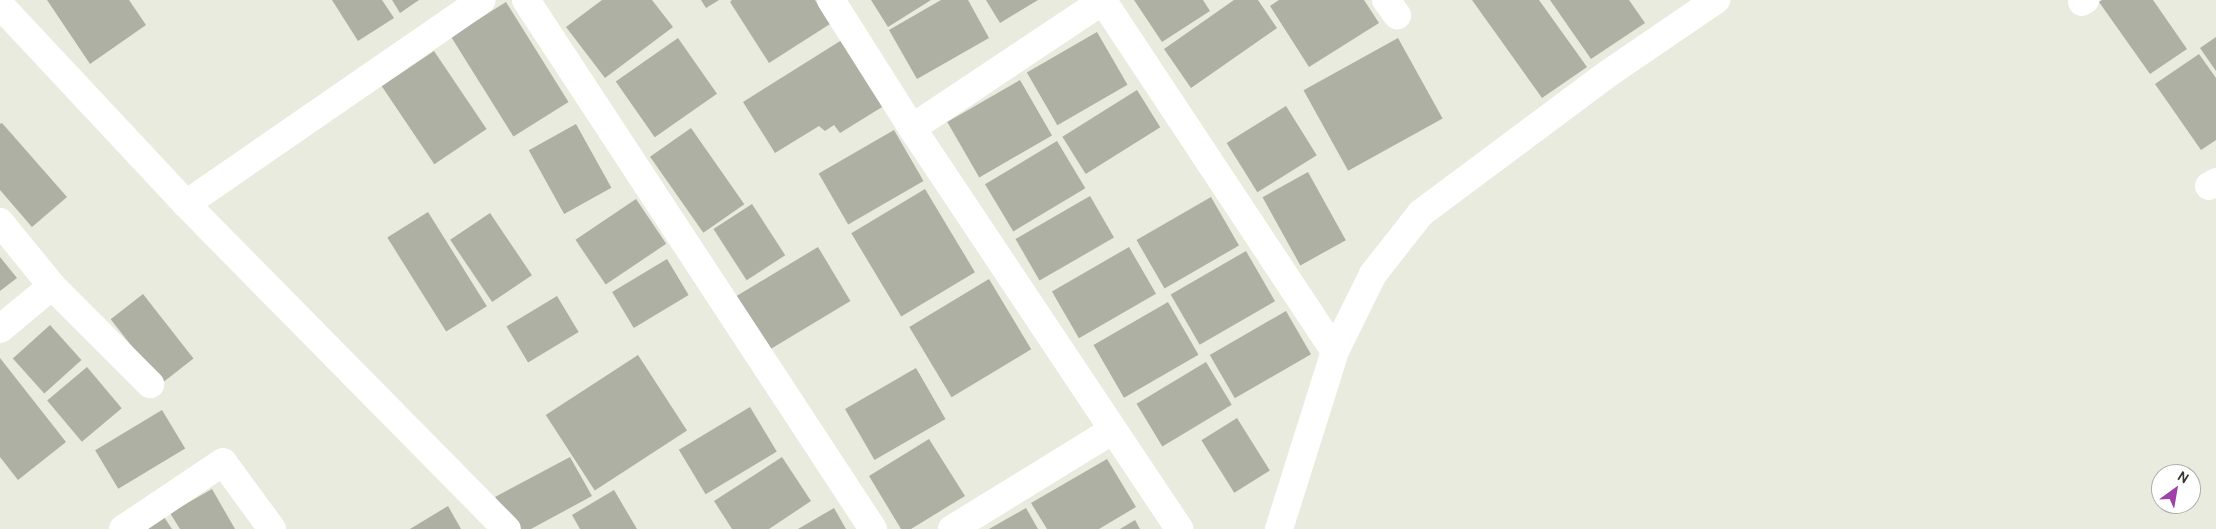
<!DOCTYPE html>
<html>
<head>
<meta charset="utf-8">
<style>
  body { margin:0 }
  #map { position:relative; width:2216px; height:529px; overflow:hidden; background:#e8ebdd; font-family:Cabin,sans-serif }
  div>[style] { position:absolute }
  .building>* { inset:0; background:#adb0a3; transform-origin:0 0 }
  .minor>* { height:28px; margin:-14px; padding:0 14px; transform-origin:14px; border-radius:14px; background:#fff }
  span { translate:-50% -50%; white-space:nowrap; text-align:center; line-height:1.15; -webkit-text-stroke:4px #fff; paint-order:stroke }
  .north { position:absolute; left:2151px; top:464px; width:50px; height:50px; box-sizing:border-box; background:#fff; border:1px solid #aeaeac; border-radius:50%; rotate:32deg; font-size:14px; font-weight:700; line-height:20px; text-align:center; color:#343530 }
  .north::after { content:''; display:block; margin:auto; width:18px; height:22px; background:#a040a9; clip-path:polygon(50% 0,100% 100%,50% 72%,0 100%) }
</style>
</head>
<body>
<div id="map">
  <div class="building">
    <div style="clip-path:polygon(47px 0,129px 0,146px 25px,90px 64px)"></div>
    <div style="clip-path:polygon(332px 0,382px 0,394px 18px,358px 41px)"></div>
    <div style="clip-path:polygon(392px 0,419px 0,400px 13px)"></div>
    <div style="clip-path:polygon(602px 0,652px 0,673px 27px,605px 78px,566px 27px)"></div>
    <div style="clip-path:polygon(701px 0,719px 0,706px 8px)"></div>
    <div style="clip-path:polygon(732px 0,815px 0,830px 24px,769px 63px,730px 2px)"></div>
    <div style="clip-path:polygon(871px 0,931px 0,888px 27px)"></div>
    <div style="clip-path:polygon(941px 0,968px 0,989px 38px,917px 79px,889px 30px)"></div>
    <div style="clip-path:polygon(986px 0,1038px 0,1000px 23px)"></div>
    <div style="clip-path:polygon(1134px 0,1203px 0,1210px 11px,1162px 42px)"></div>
    <div style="clip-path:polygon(1234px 0,1258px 0,1277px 28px,1191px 88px,1164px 49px)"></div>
    <div style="clip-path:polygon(1279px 0,1364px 0,1379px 23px,1309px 67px,1270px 6px)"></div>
    <div style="clip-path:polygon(1472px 0,1539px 0,1587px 67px,1542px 98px)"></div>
    <div style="clip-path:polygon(1550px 0,1629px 0,1645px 23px,1591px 59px)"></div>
    <div style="clip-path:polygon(2102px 0,2153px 0,2187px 49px,2150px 74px,2099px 2px)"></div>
    <div style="left:506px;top:2px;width:118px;height:65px;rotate:58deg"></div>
    <div style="left:1097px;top:32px;width:61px;height:81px;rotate:60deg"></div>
    <div style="clip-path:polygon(2216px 37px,2216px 71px,2200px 48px)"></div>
    <div style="left:678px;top:38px;width:68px;height:76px;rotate:55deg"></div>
    <div style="clip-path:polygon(845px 38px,887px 104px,840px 133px,834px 125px,825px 131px,819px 126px,775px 153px,743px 102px)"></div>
    <div style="left:1398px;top:38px;width:92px;height:108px;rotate:61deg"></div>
    <div style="left:434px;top:51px;width:94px;height:63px;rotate:56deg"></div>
    <div style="clip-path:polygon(2199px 54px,2216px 78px,2216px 140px,2201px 150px,2155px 84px)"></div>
    <div style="left:1020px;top:80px;width:64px;height:84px;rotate:60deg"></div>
    <div style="left:1137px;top:90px;width:44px;height:88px;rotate:58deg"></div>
    <div style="left:1286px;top:106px;width:58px;height:70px;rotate:58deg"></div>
    <div style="clip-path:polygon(2px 123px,67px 197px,32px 227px,0 190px,0 124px)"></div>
    <div style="left:576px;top:124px;width:73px;height:54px;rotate:61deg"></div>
    <div style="left:691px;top:128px;width:93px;height:50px;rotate:55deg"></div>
    <div style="left:894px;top:130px;width:59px;height:87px;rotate:60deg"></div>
    <div style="left:1057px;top:141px;width:55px;height:84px;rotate:59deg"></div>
    <div style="left:1308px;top:172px;width:78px;height:52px;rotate:61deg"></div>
    <div style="left:925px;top:189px;width:97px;height:86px;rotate:59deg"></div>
    <div style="left:1090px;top:196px;width:48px;height:86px;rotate:60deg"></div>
    <div style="left:1211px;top:197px;width:56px;height:86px;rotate:60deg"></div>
    <div style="left:636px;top:199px;width:54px;height:73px;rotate:56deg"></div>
    <div style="left:752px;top:204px;width:61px;height:46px;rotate:57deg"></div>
    <div style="left:428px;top:212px;width:111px;height:48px;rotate:58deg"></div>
    <div style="left:490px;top:213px;width:75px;height:48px;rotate:56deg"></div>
    <div style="left:818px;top:247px;width:63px;height:97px;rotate:59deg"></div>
    <div style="left:1129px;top:247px;width:54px;height:89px;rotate:60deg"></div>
    <div style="left:1246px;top:251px;width:58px;height:87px;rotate:60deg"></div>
    <div style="clip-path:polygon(0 257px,17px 278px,0 291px)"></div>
    <div style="left:667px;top:259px;width:42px;height:64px;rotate:59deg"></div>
    <div style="left:989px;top:279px;width:82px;height:93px;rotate:59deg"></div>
    <div style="left:143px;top:294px;width:82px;height:41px;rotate:52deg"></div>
    <div style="left:557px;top:296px;width:42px;height:59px;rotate:59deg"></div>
    <div style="left:1168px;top:302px;width:61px;height:86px;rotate:60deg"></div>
    <div style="left:1286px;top:311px;width:50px;height:88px;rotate:60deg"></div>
    <div style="left:50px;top:325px;width:47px;height:50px;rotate:48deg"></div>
    <div style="left:638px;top:355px;width:90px;height:110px;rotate:57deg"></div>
    <div style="clip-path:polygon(0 358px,66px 442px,18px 480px,0 457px)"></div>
    <div style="left:1206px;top:362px;width:50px;height:81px;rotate:59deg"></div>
    <div style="left:87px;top:367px;width:54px;height:52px;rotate:50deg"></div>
    <div style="left:916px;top:368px;width:59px;height:82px;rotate:60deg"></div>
    <div style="left:750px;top:407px;width:52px;height:83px;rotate:59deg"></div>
    <div style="left:162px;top:410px;width:45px;height:78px;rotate:59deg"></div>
    <div style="left:1237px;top:418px;width:62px;height:42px;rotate:58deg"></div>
    <div style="clip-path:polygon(929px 439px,965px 496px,911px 529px,901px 529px,869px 476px)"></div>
    <div style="clip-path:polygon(570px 457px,592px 496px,531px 529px,513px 529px,495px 497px)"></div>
    <div style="clip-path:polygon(782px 457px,811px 501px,769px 529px,732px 529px,714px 501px)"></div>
    <div style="clip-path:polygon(1107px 459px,1136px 507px,1099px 529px,1047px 529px,1031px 503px)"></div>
    <div style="clip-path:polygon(212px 489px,235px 529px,180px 529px,170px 513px)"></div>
    <div style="clip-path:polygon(614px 490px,637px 529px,580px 529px,572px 515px)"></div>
    <div style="clip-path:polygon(448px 506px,461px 529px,410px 529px)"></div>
    <div style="clip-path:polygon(834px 508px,846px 529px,798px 529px)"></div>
    <div style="clip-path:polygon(1026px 508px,1038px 529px,989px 529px)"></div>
    <div style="clip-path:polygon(164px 517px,172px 529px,143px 529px)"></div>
    <div style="clip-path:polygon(1135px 520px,1140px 529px,1120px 529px)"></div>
  </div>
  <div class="minor">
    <div style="left:526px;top:0;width:633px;rotate:56.74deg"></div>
    <div style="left:831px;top:0;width:151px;rotate:57.7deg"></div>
    <div style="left:912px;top:128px;width:482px;rotate:56.3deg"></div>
    <div style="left:1386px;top:0;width:19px;rotate:54deg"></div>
    <div style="left:1103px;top:1px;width:420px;rotate:56.5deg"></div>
    <div style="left:2082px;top:2px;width:4px;rotate:-34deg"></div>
    <div style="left:0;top:5px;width:272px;rotate:46.9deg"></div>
    <div style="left:186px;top:204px;width:457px;rotate:45.4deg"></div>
    <div style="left:912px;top:128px;width:231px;rotate:-33.7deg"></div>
    <div style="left:2209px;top:186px;width:8px;rotate:-30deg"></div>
    <div style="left:186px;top:204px;width:359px;rotate:-34.6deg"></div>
    <div style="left:0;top:222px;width:82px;rotate:50.9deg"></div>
    <div style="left:52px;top:286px;width:139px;rotate:45deg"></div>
    <div style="left:0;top:329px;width:67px;rotate:-39.6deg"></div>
    <div style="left:123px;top:529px;width:120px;rotate:-33.8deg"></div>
    <div style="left:223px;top:462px;width:83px;rotate:53.8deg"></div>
    <div style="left:952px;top:529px;width:189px;rotate:-31.6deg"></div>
    <div style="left:1279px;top:529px;width:187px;rotate:-72.5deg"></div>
    <div style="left:1335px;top:351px;width:86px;rotate:-63.7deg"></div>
    <div style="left:1373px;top:274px;width:78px;rotate:-51.8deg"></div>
    <div style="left:1421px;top:213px;width:234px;rotate:-36.7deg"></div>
    <div style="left:1609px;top:73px;width:130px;rotate:-34.3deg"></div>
  </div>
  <div class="north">N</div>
</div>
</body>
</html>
